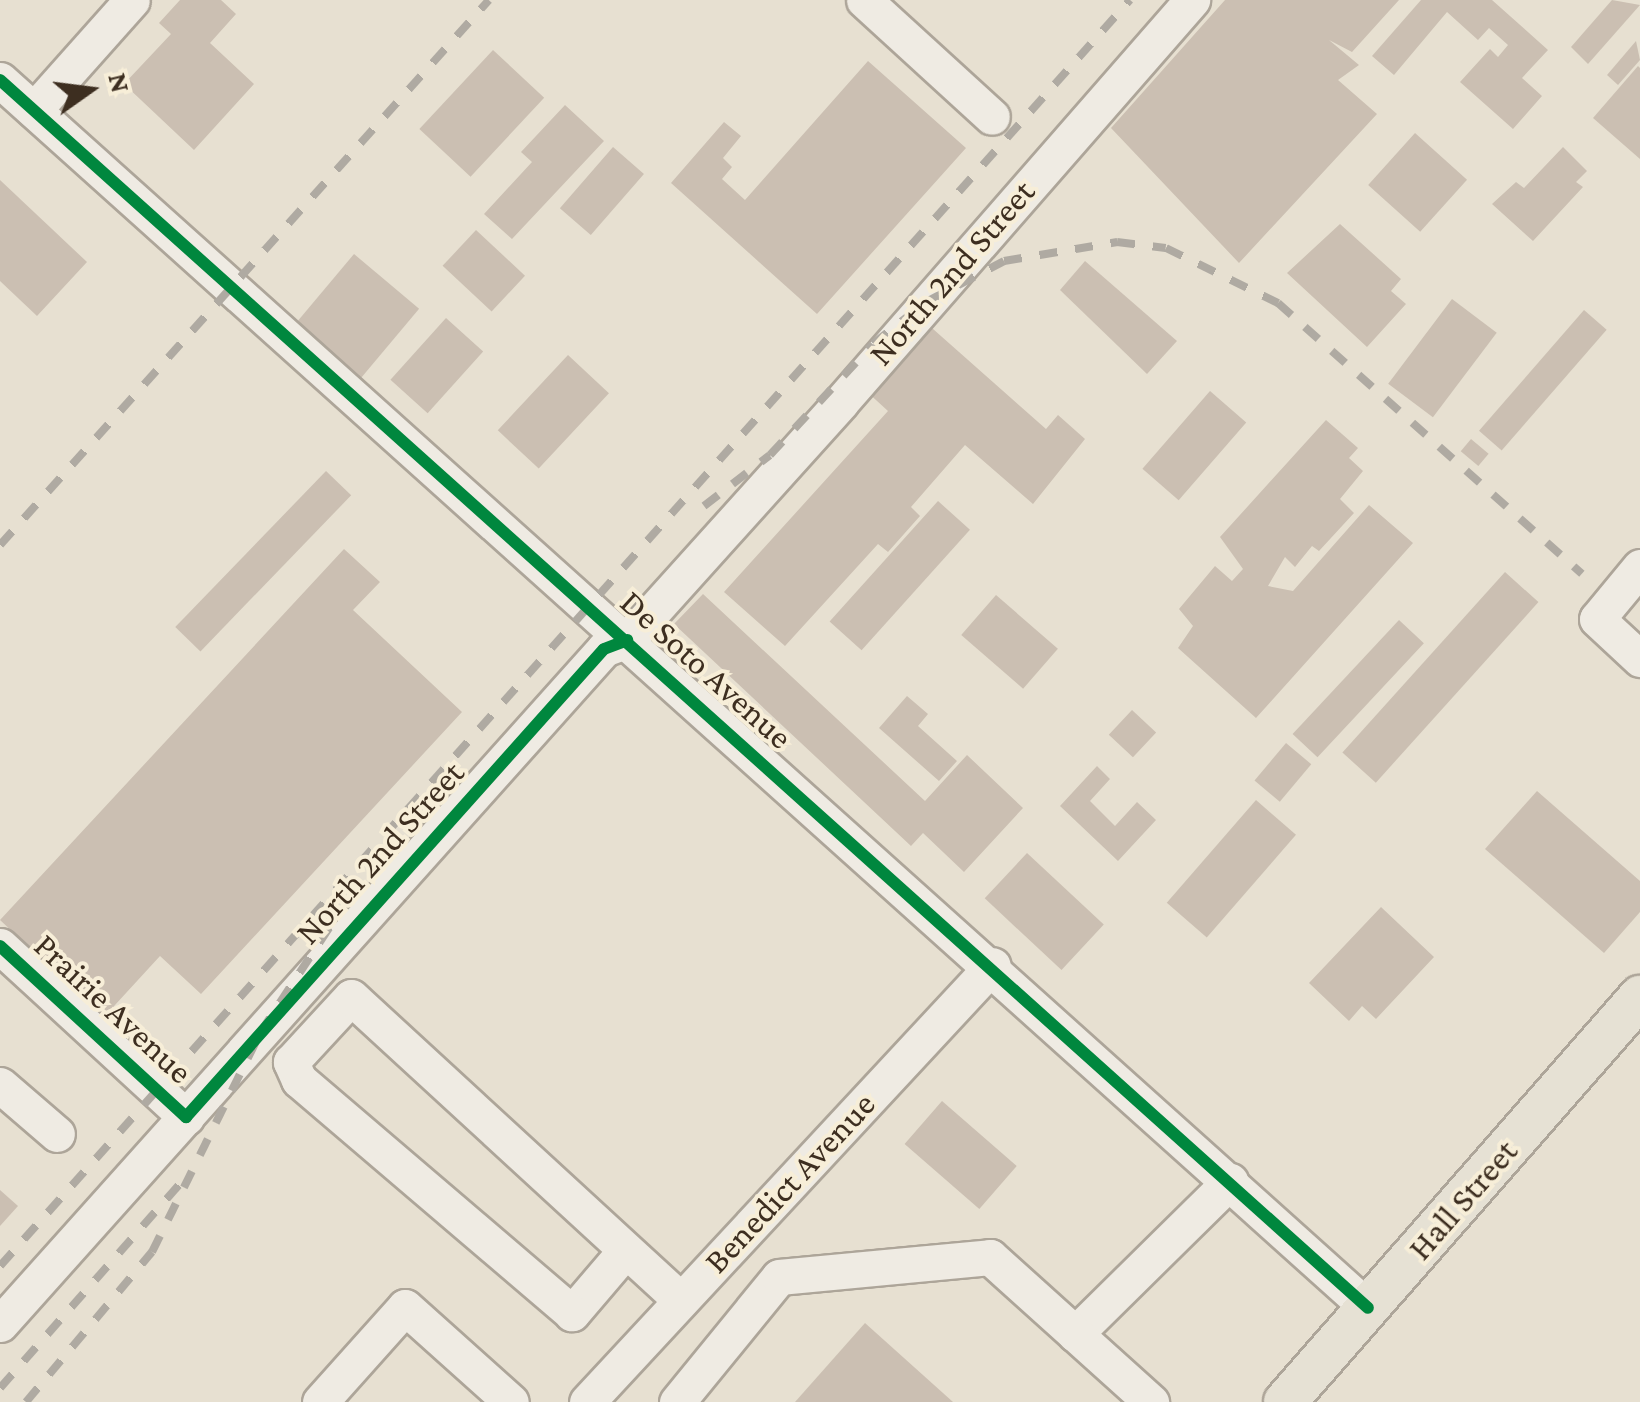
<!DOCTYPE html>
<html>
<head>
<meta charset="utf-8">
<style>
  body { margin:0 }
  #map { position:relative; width:1640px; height:1402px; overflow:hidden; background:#e7e0d1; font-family:"Crimson Pro",serif }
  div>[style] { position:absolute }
  .building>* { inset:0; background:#cbbfb2; transform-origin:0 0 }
  .roads { filter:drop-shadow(2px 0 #ada599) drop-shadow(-2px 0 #ada599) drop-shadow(0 2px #ada599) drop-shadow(0 -2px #ada599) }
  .minor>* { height:35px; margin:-17.5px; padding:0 17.5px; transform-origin:17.5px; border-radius:17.5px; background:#efebe3 }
  .major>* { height:42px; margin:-21px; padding:0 21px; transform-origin:21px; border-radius:21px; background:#e6e1d4 }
  .rail>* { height:8px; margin-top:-4px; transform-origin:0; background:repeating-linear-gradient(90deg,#afaaa2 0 18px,transparent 0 36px) }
  .cycleway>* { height:12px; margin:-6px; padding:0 6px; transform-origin:6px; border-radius:6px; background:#00873e }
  span { translate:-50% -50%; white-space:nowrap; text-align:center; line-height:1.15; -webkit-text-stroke:8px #f7eed8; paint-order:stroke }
  .street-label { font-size:35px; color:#3d2e20 }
  .north { position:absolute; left:40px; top:40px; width:100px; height:100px; -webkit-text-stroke:8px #f7eed8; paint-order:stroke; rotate:76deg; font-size:28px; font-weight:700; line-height:40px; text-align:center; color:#3d2e20 }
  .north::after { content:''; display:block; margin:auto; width:35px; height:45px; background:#3d2e20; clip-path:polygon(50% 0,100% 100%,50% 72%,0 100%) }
</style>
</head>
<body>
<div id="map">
  <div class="building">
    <div style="clip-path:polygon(180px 0,221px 0,236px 14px,210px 43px,254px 84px,194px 150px,124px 84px,171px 34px,159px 23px)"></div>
    <div style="clip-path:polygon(1225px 0,1399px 0,1352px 52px,1329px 40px,1359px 65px,1338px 80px,1377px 114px,1239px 263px,1111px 128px)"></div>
    <div style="clip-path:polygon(1421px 0,1492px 0,1548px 50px,1522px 78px,1542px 96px,1513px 129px,1460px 82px,1490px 49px,1498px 57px,1508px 45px,1489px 28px,1478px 40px,1447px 12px,1394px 75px,1372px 56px)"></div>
    <div style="clip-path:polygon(1612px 0,1640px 5px,1588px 64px,1571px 47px)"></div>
    <div style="clip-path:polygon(1636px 41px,1640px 60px,1618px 85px,1607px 75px)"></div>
    <div style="left:493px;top:50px;width:70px;height:108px;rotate:43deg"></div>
    <div style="clip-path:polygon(868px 61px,966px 148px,817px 314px,671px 183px,724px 122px,741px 136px,723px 158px,732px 167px,722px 179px,745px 200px)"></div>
    <div style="clip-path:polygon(1638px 66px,1640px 68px,1640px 159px,1593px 118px)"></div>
    <div style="clip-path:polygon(565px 105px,604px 141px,512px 239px,484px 214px,532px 162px,521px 152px)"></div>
    <div style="left:1415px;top:133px;width:70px;height:70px;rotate:42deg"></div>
    <div style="left:613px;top:147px;width:41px;height:81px;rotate:41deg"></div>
    <div style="clip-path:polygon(1563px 147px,1587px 171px,1576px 182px,1583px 187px,1533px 241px,1492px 204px,1516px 182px,1524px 188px)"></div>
    <div style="clip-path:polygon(0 180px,87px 262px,37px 316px,0 281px)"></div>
    <div style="clip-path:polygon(1340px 224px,1401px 279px,1391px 291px,1406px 304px,1367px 347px,1287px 273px)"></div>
    <div style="left:476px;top:230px;width:67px;height:49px;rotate:43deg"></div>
    <div style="left:354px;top:254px;width:85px;height:94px;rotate:40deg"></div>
    <div style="clip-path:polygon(1085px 261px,1177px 341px,1147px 374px,1060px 290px)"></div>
    <div style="left:1452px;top:299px;width:56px;height:106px;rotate:37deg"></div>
    <div style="left:1584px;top:310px;width:30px;height:160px;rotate:41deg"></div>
    <div style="left:446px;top:318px;width:50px;height:83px;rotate:42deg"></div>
    <div style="clip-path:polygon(924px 321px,1046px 429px,1058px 415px,1085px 439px,1033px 504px,965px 445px,911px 507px,920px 516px,888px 552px,878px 544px,785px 646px,724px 592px,888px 411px,865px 390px)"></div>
    <div style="left:568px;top:355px;width:56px;height:103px;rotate:43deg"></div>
    <div style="left:1210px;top:391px;width:48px;height:103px;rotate:41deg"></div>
    <div style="clip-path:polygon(1326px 420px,1358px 448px,1349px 458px,1363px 471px,1340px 499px,1354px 513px,1319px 551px,1312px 546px,1295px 567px,1285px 557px,1268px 586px,1293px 591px,1369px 505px,1413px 543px,1256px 718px,1178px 648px,1193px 626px,1179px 609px,1215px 566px,1232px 581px,1243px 569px,1220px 537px)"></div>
    <div style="left:1471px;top:439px;width:23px;height:16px;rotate:40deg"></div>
    <div style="left:326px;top:471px;width:35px;height:217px;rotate:44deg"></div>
    <div style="left:938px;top:501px;width:43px;height:162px;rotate:42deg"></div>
    <div style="clip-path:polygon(344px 549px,380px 582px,353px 610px,462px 712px,201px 994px,160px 956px,104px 1017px,0 920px)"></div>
    <div style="left:1505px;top:572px;width:45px;height:243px;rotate:42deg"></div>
    <div style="clip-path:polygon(703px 594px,925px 801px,967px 755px,1023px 808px,964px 872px,923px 833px,911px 846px,674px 624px)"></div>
    <div style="left:996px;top:595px;width:82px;height:53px;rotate:41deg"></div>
    <div style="left:1399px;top:620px;width:34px;height:156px;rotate:43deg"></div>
    <div style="clip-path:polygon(907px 696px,928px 714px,918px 726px,957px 761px,939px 781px,879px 728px)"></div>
    <div style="left:1132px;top:710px;width:33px;height:34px;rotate:43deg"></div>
    <div style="left:1286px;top:743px;width:33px;height:49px;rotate:40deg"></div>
    <div style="clip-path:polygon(1097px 766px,1110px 779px,1090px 801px,1115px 826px,1137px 802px,1156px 820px,1118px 861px,1060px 806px)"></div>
    <div style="clip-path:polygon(1537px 791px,1640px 881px,1640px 912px,1604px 953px,1485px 849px)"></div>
    <div style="left:1256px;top:800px;width:53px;height:136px;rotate:41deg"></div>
    <div style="left:1027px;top:853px;width:105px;height:62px;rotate:43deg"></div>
    <div style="clip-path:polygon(1381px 907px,1434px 957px,1376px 1019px,1362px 1006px,1349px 1021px,1309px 983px)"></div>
    <div style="left:942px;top:1101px;width:99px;height:57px;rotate:41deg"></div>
    <div style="clip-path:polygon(0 1190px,18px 1206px,0 1226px)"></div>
    <div style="clip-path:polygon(865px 1323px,953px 1402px,795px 1402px)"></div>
  </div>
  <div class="roads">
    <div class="minor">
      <div style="left:864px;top:0;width:173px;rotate:42.4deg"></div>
      <div style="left:0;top:80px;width:1838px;rotate:41.91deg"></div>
      <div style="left:34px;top:110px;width:147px;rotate:-48.3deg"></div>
      <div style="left:1640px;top:567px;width:67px;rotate:129.6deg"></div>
      <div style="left:1597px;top:619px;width:59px;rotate:42.9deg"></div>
      <div style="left:0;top:946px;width:253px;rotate:42.6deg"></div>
      <div style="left:0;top:1085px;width:75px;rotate:40.7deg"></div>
      <div style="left:625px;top:1251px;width:82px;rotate:130.5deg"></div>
      <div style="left:572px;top:1313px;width:359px;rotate:-139.5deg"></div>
      <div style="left:299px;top:1080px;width:20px;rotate:-114deg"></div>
      <div style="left:291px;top:1062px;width:88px;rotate:-47.3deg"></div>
      <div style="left:351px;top:997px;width:448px;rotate:42.6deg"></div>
      <div style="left:0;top:1324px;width:906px;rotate:-48.18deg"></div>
      <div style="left:604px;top:649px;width:25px;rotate:-21deg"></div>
      <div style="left:627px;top:640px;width:320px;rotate:-48deg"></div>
      <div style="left:841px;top:402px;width:534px;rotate:-48.87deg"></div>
      <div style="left:1075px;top:1334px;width:218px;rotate:-44.6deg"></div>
      <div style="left:320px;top:1402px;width:127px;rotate:-48.2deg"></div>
      <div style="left:405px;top:1307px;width:142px;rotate:41.9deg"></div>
      <div style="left:587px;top:1402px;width:596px;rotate:-47.11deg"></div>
      <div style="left:677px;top:1402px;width:161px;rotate:-50.8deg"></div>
      <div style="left:779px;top:1277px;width:212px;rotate:-5.4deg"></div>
      <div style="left:990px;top:1257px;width:217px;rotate:42deg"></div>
    </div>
    <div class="major">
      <div style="left:1285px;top:1402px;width:539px;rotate:-48.76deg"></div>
    </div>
  </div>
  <div class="rail">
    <div style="left:704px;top:506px;width:83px;rotate:-37.7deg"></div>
    <div style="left:770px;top:455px;width:151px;rotate:-47.1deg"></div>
    <div style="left:873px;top:344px;width:68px;rotate:-38.4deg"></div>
    <div style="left:926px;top:302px;width:88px;rotate:-27.7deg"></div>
    <div style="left:1004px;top:261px;width:115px;rotate:-9.5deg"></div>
    <div style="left:1117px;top:242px;width:49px;rotate:7deg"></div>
    <div style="left:1166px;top:248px;width:125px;rotate:26.2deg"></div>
    <div style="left:1278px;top:303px;width:407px;rotate:41.7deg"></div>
    <div style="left:0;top:545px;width:732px;rotate:-48.1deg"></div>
    <div style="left:0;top:1266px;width:1697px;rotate:-48.25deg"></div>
    <div style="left:0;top:1388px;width:271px;rotate:-48.6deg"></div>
    <div style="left:26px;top:1402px;width:196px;rotate:-50deg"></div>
    <div style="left:152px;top:1252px;width:244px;rotate:-63.7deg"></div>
    <div style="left:260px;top:1033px;width:140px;rotate:-56.7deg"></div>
  </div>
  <div class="cycleway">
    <div style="left:0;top:80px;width:1838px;rotate:41.91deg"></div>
    <div style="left:0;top:946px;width:253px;rotate:42.6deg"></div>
    <div style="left:186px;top:1117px;width:627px;rotate:-48.23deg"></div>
    <div style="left:604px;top:649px;width:25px;rotate:-21deg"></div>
  </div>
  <div class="street-label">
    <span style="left:952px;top:273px;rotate:-49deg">North 2nd Street</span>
    <span style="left:706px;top:670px;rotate:42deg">De Soto Avenue</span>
    <span style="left:380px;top:853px;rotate:-48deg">North 2nd Street</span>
    <span style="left:113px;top:1009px;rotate:43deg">Prairie Avenue</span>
    <span style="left:790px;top:1183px;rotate:-47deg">Benedict Avenue</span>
    <span style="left:1463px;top:1200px;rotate:-49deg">Hall Street</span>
  </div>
  <div class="north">N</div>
</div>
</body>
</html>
